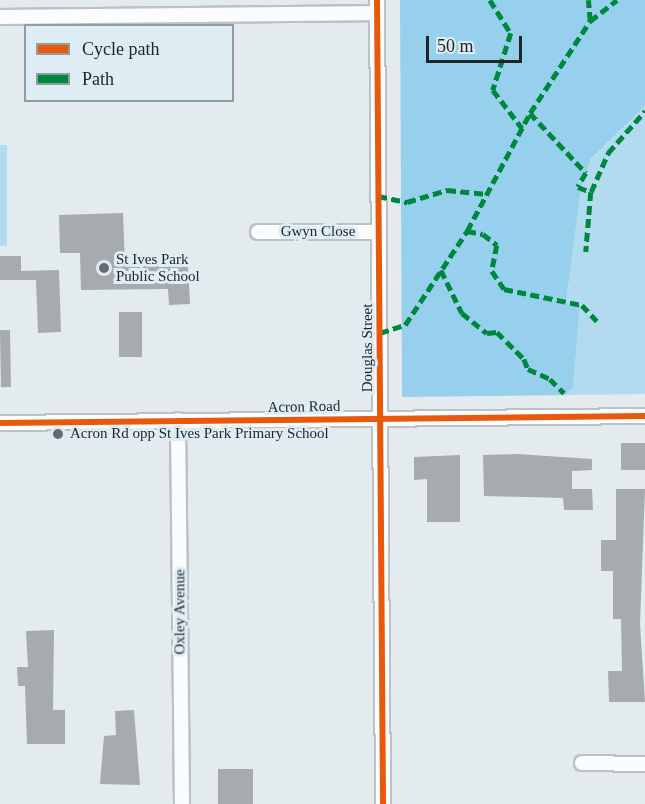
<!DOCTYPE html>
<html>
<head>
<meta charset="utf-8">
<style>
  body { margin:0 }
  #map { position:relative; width:645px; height:804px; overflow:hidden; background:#e3ebef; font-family:"Times New Roman",serif }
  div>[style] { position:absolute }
  .green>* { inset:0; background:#b3dbf0; transform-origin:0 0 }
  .forest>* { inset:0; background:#96d0ec }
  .building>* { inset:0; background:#a5abae; transform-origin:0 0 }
  .roads { filter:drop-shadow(2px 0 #bbc1c5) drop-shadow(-2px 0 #bbc1c5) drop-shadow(0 2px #bbc1c5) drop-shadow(0 -2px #bbc1c5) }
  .minor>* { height:14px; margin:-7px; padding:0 7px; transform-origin:7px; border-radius:7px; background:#fbfcfd }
  .quiet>* { height:4.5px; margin-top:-2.25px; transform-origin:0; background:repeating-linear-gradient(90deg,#00873e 0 9px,transparent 0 13.5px) }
  .cycleway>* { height:6px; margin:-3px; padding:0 3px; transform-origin:3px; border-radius:3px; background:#e8590c }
  .dots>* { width:16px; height:16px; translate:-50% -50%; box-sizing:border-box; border:3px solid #deecf4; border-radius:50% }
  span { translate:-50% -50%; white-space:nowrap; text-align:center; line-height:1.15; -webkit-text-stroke:6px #deecf4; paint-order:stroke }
  .street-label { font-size:15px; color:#1f2427 }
  .poi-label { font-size:15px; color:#1f2427 }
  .left { translate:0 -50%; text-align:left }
  .legend { position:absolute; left:24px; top:24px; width:210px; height:78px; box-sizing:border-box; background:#deecf4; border:2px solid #929ca2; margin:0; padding:8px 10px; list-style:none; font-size:18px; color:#1f2427 }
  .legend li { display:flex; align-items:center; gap:12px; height:30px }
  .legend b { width:30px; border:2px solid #929ca2 }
  .scale { position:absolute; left:426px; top:36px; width:96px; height:27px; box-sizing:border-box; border:3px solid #1f2427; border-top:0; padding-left:8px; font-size:18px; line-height:21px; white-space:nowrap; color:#1f2427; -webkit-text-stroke:4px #deecf4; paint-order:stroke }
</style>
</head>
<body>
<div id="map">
  <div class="green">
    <div style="clip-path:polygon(645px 106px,645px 394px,565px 395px,573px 388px,580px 306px,566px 304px,581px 190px,591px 160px)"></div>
    <div style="left:0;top:145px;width:7px;height:101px"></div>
  </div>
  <div class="forest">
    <div style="clip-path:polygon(400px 0,645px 0,645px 106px,591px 159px,581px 190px,566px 303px,580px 306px,573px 388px,565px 395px,402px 397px)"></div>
  </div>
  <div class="building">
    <div style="clip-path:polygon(123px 213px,125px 266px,188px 266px,190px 304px,169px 305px,168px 289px,81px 290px,80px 253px,60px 253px,59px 215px)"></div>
    <div style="clip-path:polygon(0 256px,21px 256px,21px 271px,59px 270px,61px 332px,38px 333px,36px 280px,0 280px)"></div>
    <div style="left:119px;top:312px;width:23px;height:45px"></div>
    <div style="left:10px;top:330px;width:57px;height:10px;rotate:89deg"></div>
    <div style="left:621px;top:443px;width:24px;height:27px"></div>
    <div style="clip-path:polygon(517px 454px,592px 459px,592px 470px,572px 471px,572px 489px,592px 489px,593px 510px,564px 510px,563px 498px,484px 496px,483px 455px)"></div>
    <div style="clip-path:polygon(460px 455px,460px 522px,427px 522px,427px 479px,414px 480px,414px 457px)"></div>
    <div style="clip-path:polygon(616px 489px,645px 489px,640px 624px,645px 702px,609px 702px,608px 671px,622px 671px,621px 619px,613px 619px,613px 571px,601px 571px,601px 540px,616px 540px)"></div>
    <div style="clip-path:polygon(54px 630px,53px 710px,65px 710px,65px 744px,27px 744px,25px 686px,18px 686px,17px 667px,28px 667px,26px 631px)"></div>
    <div style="clip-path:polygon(134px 710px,140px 785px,100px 784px,104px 736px,116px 735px,115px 711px)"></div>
    <div style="left:218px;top:769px;width:35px;height:35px"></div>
  </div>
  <div class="roads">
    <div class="minor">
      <div style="left:377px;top:0;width:804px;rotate:89.57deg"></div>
      <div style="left:0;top:17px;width:377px;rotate:-0.6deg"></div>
      <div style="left:258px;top:232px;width:120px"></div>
      <div style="left:178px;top:420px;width:384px;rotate:89.4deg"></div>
      <div style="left:0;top:423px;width:645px;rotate:-0.62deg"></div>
      <div style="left:582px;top:763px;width:63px;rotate:0.9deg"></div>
    </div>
  </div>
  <div class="quiet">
    <div style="left:490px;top:0;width:39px;rotate:58deg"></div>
    <div style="left:511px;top:33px;width:60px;rotate:107.5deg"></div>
    <div style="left:493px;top:90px;width:48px;rotate:52.7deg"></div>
    <div style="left:590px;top:21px;width:34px;rotate:-38deg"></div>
    <div style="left:530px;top:113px;width:82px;rotate:47deg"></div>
    <div style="left:586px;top:173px;width:16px;rotate:120deg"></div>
    <div style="left:578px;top:187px;width:14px;rotate:21deg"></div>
    <div style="left:591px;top:192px;width:60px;rotate:94.8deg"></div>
    <div style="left:591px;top:192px;width:43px;rotate:-66.4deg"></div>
    <div style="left:608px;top:153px;width:56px;rotate:-48.6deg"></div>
    <div style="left:378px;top:196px;width:30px;rotate:12deg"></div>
    <div style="left:407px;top:202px;width:42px;rotate:-16.7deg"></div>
    <div style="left:447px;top:190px;width:40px;rotate:5.7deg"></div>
    <div style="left:467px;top:231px;width:16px;rotate:11deg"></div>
    <div style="left:483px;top:234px;width:18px;rotate:38deg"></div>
    <div style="left:497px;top:245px;width:26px;rotate:101deg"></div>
    <div style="left:492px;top:271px;width:22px;rotate:56deg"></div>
    <div style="left:504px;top:289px;width:80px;rotate:11.6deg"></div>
    <div style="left:582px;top:305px;width:22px;rotate:47deg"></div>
    <div style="left:441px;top:270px;width:48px;rotate:64deg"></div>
    <div style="left:462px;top:313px;width:32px;rotate:39deg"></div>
    <div style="left:487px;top:333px;width:10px;rotate:-6deg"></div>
    <div style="left:497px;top:332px;width:38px;rotate:45deg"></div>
    <div style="left:524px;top:359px;width:11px;rotate:68deg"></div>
    <div style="left:528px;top:369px;width:24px;rotate:24deg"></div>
    <div style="left:550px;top:379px;width:20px;rotate:45deg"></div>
    <div style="left:380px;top:333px;width:26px;rotate:-18deg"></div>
    <div style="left:405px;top:325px;width:113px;rotate:-56.6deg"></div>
    <div style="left:467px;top:231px;width:134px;rotate:-61.9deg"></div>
    <div style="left:530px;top:113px;width:110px;rotate:-56.9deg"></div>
    <div style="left:590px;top:21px;width:21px;rotate:-95deg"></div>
  </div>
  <div class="cycleway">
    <div style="left:377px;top:0;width:804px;rotate:89.57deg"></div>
    <div style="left:0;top:423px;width:645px;rotate:-0.62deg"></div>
  </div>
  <div class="dots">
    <div style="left:104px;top:268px;background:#646a6d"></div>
    <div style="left:58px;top:434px;background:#646a6d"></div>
  </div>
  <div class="street-label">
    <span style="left:318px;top:232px">Gwyn Close</span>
    <span style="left:368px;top:348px;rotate:-90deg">Douglas Street</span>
    <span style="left:304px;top:407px;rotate:-1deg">Acron Road</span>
    <span style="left:180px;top:612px;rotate:-90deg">Oxley Avenue</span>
  </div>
  <div class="poi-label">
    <span class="left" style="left:116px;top:268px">St Ives Park<br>Public School</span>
    <span class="left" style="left:70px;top:434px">Acron Rd opp St Ives Park Primary School</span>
  </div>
  <ul class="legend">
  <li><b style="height:8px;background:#e8590c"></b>Cycle path</li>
  <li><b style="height:8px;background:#00873e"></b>Path</li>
  </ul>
  <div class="scale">50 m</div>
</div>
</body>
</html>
